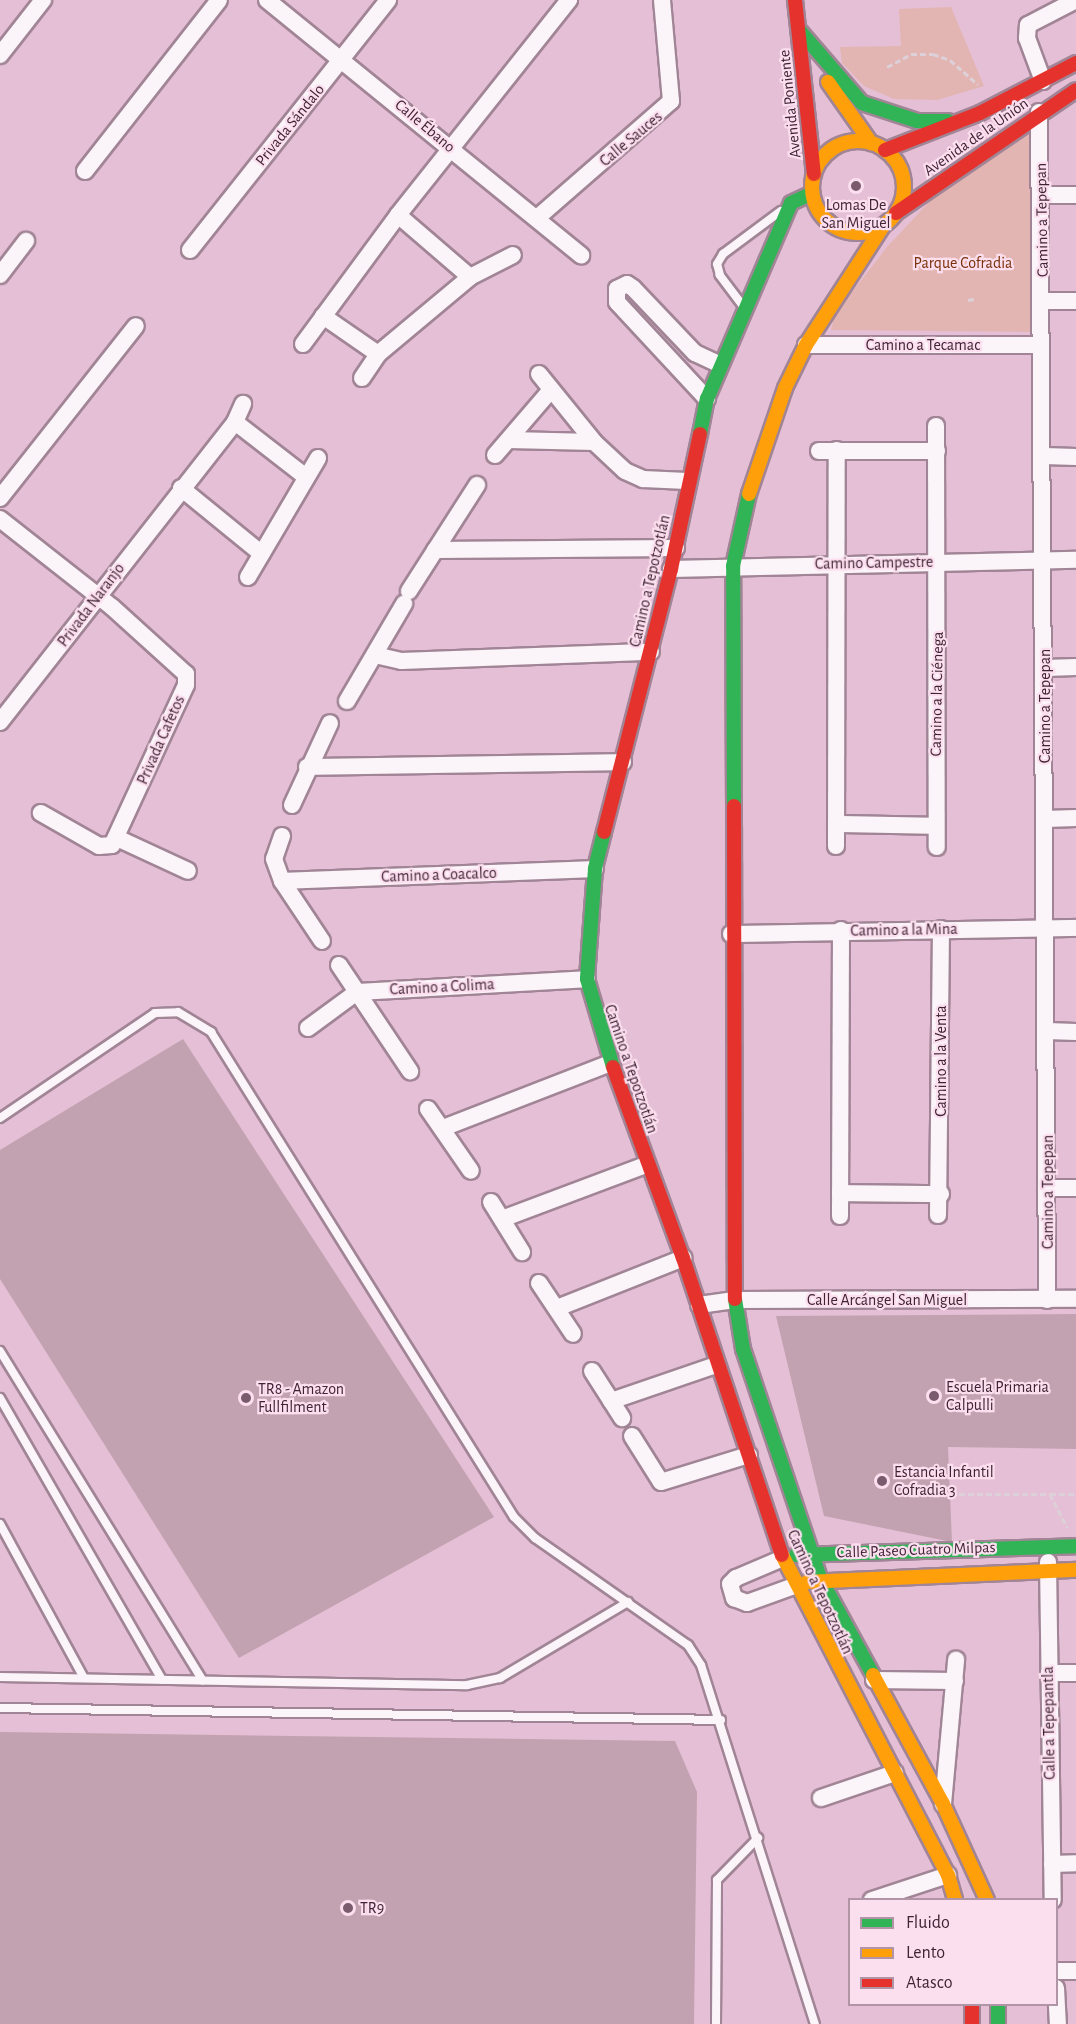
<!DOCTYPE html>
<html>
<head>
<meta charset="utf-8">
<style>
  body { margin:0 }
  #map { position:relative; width:1076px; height:2024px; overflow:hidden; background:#e5bfd5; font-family:"Alegreya Sans",sans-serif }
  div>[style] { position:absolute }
  .green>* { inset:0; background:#e3b5b2 }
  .building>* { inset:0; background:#c2a2b0 }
  .path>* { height:3px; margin-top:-1.5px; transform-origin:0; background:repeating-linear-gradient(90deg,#ddd0d8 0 6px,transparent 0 9px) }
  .roads { filter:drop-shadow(2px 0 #a18596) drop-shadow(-2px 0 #a18596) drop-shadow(0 2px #a18596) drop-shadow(0 -2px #a18596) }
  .lane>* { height:8px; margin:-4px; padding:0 4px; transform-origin:4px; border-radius:4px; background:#fbf5f9 }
  .street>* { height:16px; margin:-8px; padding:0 8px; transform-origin:8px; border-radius:8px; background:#fbf5f9 }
  .fast>* { height:14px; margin:-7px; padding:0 7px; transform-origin:7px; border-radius:7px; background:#30b455 }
  .slow>* { height:14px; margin:-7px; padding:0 7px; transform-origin:7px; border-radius:7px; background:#ff9f0a }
  .slow>.ring { margin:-7px; padding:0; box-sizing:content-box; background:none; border:14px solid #ff9f0a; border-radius:50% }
  .jam>* { height:14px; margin:-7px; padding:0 7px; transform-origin:7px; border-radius:7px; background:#e5322d }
  .dots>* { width:16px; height:16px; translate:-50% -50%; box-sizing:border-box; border:3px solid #fcdfef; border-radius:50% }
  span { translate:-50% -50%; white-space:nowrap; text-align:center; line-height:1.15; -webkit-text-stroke:4.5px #fcdfef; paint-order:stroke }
  .street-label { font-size:16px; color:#402435 }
  .poi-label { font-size:16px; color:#402435 }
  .left { translate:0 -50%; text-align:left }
  .park-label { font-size:16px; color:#7a3009 }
  .legend { position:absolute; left:848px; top:1898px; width:210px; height:108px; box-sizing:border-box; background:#fcdfef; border:2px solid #b194a5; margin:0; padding:8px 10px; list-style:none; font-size:18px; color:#402435 }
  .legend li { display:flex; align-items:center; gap:12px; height:30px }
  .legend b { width:30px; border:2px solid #b194a5 }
</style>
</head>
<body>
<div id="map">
  <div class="green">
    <div style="clip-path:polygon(951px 7px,984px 86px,937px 100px,894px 99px,864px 86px,842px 63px,840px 47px,901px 46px,899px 9px)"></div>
    <div style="clip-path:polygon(1029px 129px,1032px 332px,831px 330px,835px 314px,887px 247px,931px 200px)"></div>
  </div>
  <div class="building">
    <div style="clip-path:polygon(183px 1039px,494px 1517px,239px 1658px,0 1279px,0 1150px)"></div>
    <div style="clip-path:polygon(1076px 1314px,1076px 1449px,948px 1447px,952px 1542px,824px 1516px,776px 1316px)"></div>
    <div style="clip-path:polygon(0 1732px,675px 1741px,697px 1792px,694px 2024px,0 2024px)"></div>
  </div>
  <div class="path">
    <div style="left:887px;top:67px;width:27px;rotate:-28deg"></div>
    <div style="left:911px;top:54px;width:22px"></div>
    <div style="left:933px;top:54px;width:18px;rotate:19deg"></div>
    <div style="left:950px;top:60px;width:37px;rotate:41deg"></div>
    <div style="left:968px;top:300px;width:7px;rotate:-8deg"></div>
    <div style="left:959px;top:1494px;width:91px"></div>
    <div style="left:1050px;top:1494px;width:38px;rotate:63deg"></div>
    <div style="left:1050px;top:1494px;width:26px"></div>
  </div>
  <div class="roads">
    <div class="lane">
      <div style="left:743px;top:306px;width:39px;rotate:-127deg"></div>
      <div style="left:720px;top:275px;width:11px;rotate:-105deg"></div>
      <div style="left:717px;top:264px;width:12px;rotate:-59deg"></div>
      <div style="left:723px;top:254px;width:72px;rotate:-36.6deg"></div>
      <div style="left:0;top:1118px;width:187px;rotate:-34.1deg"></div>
      <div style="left:155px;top:1013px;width:23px;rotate:-2deg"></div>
      <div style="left:178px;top:1012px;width:39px;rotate:31deg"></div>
      <div style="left:211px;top:1032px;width:572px;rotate:58.01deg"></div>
      <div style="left:514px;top:1517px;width:30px;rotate:45deg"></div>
      <div style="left:535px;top:1538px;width:187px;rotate:35deg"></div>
      <div style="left:688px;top:1645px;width:24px;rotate:57deg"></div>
      <div style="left:701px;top:1665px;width:377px;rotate:72.4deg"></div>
      <div style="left:0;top:1351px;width:387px;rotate:58.4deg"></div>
      <div style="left:0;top:1398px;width:325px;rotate:60.1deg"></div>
      <div style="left:0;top:1524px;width:175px;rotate:61.4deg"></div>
      <div style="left:0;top:1677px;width:467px;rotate:1deg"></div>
      <div style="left:467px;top:1685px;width:34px;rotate:-12deg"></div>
      <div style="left:500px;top:1678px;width:149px;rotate:-30.7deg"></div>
      <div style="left:0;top:1708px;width:721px;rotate:0.95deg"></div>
      <div style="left:716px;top:2024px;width:144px;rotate:-89.6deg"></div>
      <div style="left:717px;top:1880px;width:59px;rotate:-45.7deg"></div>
    </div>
    <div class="street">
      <div style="left:267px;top:0;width:405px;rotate:39.1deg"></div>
      <div style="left:0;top:55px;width:70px;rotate:-52deg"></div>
      <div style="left:1043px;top:81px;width:46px;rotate:-110.4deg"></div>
      <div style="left:1027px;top:38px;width:13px;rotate:-86deg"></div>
      <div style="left:1028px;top:25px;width:54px;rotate:-27.5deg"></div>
      <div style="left:1039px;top:112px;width:1188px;rotate:89.61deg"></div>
      <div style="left:85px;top:171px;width:217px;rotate:-51.9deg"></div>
      <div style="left:1043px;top:195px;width:33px"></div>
      <div style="left:398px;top:215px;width:95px;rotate:40.7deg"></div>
      <div style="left:537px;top:218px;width:178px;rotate:-41.1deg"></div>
      <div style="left:671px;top:101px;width:101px;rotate:-95.1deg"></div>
      <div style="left:190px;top:250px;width:319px;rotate:-51.6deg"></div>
      <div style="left:0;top:275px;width:43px;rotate:-52.6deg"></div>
      <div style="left:1043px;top:301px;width:33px"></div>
      <div style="left:323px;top:316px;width:67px;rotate:34.6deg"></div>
      <div style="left:303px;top:344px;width:160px;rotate:-53.6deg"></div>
      <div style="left:398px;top:215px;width:275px;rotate:-51.5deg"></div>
      <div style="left:806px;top:345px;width:234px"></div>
      <div style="left:539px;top:374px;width:87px;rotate:51deg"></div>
      <div style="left:594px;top:442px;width:42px;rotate:43.1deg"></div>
      <div style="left:625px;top:471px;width:20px;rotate:24deg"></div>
      <div style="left:643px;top:479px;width:44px;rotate:2.6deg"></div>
      <div style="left:362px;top:378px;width:29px;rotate:-56deg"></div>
      <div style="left:378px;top:354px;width:120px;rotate:-39.9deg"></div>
      <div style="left:470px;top:277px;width:48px;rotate:-27.1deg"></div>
      <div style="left:707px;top:399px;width:132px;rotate:-132.9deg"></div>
      <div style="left:617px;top:302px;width:13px;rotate:-90deg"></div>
      <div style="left:617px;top:289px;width:11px;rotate:-27deg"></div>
      <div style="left:627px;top:284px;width:7px;rotate:34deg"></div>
      <div style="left:633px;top:288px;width:90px;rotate:46.4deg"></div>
      <div style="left:695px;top:353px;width:26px;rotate:25deg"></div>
      <div style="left:235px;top:422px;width:90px;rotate:37.8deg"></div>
      <div style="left:936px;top:426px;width:421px;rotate:89.9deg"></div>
      <div style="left:509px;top:440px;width:85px;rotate:1.3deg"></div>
      <div style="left:819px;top:451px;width:118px"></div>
      <div style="left:495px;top:455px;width:86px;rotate:-49.3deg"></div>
      <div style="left:1044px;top:456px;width:32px;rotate:2deg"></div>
      <div style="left:181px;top:488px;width:104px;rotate:39.2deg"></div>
      <div style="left:0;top:498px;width:219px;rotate:-51.7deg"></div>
      <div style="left:0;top:519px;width:142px;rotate:38.2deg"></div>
      <div style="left:112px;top:607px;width:100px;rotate:42.2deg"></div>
      <div style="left:186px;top:674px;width:11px;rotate:90deg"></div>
      <div style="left:186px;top:685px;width:176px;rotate:114.8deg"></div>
      <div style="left:112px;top:845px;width:13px;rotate:176deg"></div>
      <div style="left:99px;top:846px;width:67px;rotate:-150.4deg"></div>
      <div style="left:435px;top:550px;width:241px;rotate:-0.5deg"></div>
      <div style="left:671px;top:569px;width:405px;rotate:-1.3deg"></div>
      <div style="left:248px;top:577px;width:138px;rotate:-59.5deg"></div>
      <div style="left:409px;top:591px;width:126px;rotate:-57.3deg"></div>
      <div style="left:375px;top:655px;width:27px;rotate:13deg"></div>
      <div style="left:401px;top:661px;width:250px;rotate:-2.1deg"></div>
      <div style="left:1045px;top:668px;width:31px;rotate:-2deg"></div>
      <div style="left:347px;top:701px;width:113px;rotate:-59.6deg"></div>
      <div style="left:0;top:722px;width:381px;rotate:-51.9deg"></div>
      <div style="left:235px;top:422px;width:20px;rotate:-66deg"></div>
      <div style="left:307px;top:767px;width:316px;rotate:-0.9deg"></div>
      <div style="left:292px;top:805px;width:90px;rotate:-65.1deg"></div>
      <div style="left:1045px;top:819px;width:31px;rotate:-2deg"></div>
      <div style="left:836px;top:824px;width:100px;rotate:1.1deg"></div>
      <div style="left:282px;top:836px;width:24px;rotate:109deg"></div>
      <div style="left:274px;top:859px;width:23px;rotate:70deg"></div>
      <div style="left:282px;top:881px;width:72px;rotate:56.3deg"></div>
      <div style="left:117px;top:838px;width:78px;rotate:24.9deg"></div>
      <div style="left:836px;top:846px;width:396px;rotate:-89.9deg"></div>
      <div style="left:282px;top:881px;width:313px;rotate:-2.2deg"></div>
      <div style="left:731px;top:934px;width:345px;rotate:-1deg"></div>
      <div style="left:339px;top:965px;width:128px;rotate:56.2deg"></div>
      <div style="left:308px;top:1028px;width:61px;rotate:-36.3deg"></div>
      <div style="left:357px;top:992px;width:230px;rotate:-3.2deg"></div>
      <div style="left:1047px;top:1031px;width:29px;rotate:2deg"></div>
      <div style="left:428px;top:1109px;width:75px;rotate:55.3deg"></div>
      <div style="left:443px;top:1128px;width:180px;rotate:-21.2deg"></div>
      <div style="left:1048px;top:1188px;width:28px"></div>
      <div style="left:840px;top:1193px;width:101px;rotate:0.6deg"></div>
      <div style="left:491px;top:1202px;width:59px;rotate:58.2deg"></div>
      <div style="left:938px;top:1215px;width:286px;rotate:-89.4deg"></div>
      <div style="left:840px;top:1216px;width:286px;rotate:-89.8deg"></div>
      <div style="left:502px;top:1219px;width:154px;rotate:-20.6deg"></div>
      <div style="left:539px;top:1283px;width:61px;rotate:56.3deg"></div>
      <div style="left:699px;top:1305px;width:36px;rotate:-8deg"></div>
      <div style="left:735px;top:1300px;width:341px;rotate:-0.2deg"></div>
      <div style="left:557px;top:1308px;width:136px;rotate:-21.6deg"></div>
      <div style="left:592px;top:1371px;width:56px;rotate:57.4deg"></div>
      <div style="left:611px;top:1401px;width:111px;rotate:-18.9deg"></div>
      <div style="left:632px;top:1436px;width:54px;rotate:57.8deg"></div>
      <div style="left:661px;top:1482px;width:92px;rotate:-17.1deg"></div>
      <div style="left:783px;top:1558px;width:51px;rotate:156.9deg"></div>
      <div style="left:736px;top:1578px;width:8px;rotate:135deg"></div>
      <div style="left:730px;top:1584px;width:15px;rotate:74deg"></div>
      <div style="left:734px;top:1598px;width:14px;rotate:21deg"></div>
      <div style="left:747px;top:1603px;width:53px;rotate:-19.8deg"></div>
      <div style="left:1048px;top:1562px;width:338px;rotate:89.2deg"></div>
      <div style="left:1049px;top:1673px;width:27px"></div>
      <div style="left:874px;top:1680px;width:81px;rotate:0.7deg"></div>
      <div style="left:821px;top:1798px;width:78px;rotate:-18.7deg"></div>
      <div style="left:943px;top:1804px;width:145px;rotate:-84.8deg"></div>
      <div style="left:1052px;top:1864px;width:24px;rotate:-2deg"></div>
      <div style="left:872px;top:1900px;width:80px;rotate:-18.2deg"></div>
      <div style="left:1056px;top:1971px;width:20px"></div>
      <div style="left:1056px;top:1988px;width:36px;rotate:87deg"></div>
    </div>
    <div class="fast">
      <div style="left:800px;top:31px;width:95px;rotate:49.3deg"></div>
      <div style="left:862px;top:103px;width:58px;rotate:18.1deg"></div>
      <div style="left:917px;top:121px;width:31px"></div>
      <div style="left:700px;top:434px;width:36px;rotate:-79deg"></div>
      <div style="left:707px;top:399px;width:213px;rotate:-66.8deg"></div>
      <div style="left:791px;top:203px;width:23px;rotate:-25deg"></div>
      <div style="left:734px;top:806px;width:240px;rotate:-90.2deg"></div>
      <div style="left:733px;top:566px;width:74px;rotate:-77.5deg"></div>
      <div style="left:604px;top:832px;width:38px;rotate:104deg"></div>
      <div style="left:595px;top:869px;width:110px;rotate:94.2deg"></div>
      <div style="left:587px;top:979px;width:92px;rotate:73.5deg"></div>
      <div style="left:735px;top:1299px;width:51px;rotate:80.9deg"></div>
      <div style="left:743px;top:1349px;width:242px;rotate:71.4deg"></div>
      <div style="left:820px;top:1578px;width:111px;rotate:61.3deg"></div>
      <div style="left:796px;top:1555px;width:280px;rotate:-1.8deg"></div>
      <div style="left:998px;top:2004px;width:20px;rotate:90deg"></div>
    </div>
    <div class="slow">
      <div style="left:828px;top:82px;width:75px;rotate:54.8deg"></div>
      <div class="ring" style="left:812px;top:141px;width:78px;height:78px"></div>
      <div style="left:749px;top:494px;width:112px;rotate:-71.2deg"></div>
      <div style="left:785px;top:388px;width:48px;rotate:-64deg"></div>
      <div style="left:806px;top:345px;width:142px;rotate:-57.1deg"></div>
      <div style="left:782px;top:1555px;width:360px;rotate:62.6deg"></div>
      <div style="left:948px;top:1875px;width:26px;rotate:74deg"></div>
      <div style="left:807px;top:1582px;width:269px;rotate:-2.6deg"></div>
      <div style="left:873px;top:1675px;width:147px;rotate:61.5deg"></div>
      <div style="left:943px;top:1804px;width:106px;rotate:65.4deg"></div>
    </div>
    <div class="jam">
      <div style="left:795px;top:0;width:175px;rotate:83.8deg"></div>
      <div style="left:885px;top:150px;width:102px;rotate:-21.3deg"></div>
      <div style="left:980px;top:113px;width:108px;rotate:-27.5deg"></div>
      <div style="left:896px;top:213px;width:218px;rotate:-34.3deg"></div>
      <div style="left:734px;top:806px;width:493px;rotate:89.9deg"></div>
      <div style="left:604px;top:832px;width:271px;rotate:-75.7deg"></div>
      <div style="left:671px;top:569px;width:138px;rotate:-77.9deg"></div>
      <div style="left:613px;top:1067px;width:203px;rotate:69.9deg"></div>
      <div style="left:683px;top:1258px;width:313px;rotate:71.6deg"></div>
      <div style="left:972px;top:2004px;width:20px;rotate:90deg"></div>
    </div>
  </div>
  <div class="dots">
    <div style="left:856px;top:186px;background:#7a5a6d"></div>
    <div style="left:934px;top:1396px;background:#7a5a6d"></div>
    <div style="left:246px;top:1398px;background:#7a5a6d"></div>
    <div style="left:882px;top:1481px;background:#7a5a6d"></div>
    <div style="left:348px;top:1908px;background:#7a5a6d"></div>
  </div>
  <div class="street-label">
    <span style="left:790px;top:104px;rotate:-96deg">Avenida Poniente</span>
    <span style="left:290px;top:125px;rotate:-51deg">Privada Sándalo</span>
    <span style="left:425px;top:126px;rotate:40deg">Calle Ébano</span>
    <span style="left:976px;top:137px;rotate:-35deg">Avenida de la Unión</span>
    <span style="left:631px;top:139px;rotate:-40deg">Calle Sauces</span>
    <span style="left:1042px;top:220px;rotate:-91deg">Camino a Tepepan</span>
    <span style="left:923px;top:345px">Camino a Tecamac</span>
    <span style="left:874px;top:563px;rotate:-1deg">Camino Campestre</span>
    <span style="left:650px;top:581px;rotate:-77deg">Camino a Tepotzotlán</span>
    <span style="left:91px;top:605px;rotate:-53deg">Privada Naranjo</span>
    <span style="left:937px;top:694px;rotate:-89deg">Camino a la Ciénega</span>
    <span style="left:1045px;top:706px;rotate:-90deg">Camino a Tepepan</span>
    <span style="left:161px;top:740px;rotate:-66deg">Privada Cafetos</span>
    <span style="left:439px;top:875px;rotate:-2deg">Camino a Coacalco</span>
    <span style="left:904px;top:930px;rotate:-1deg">Camino a la Mina</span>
    <span style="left:442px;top:987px;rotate:-3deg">Camino a Colima</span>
    <span style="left:941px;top:1061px;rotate:-90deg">Camino a la Venta</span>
    <span style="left:631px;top:1069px;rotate:71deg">Camino a Tepotzotlán</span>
    <span style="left:1048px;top:1192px;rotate:-90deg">Camino a Tepepan</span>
    <span style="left:887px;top:1300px">Calle Arcángel San Miguel</span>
    <span style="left:916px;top:1550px;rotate:-2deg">Calle Paseo Cuatro Milpas</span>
    <span style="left:820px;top:1592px;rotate:65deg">Camino a Tepotzotlán</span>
    <span style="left:1049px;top:1723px;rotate:-91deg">Calle a Tepepantla</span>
  </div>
  <div class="poi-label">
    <span style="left:856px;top:214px">Lomas De<br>San Miguel</span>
    <span class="left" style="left:946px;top:1396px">Escuela Primaria<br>Calpulli</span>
    <span class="left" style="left:258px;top:1398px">TR8 - Amazon<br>Fullfilment</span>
    <span class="left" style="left:894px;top:1481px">Estancia Infantil<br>Cofradia 3</span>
    <span class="left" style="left:360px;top:1908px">TR9</span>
  </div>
  <div class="park-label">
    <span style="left:963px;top:263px">Parque Cofradia</span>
  </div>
  <ul class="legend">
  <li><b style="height:8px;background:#30b455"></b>Fluido</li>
  <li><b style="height:8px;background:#ff9f0a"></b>Lento</li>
  <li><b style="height:8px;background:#e5322d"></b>Atasco</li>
  </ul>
</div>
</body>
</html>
